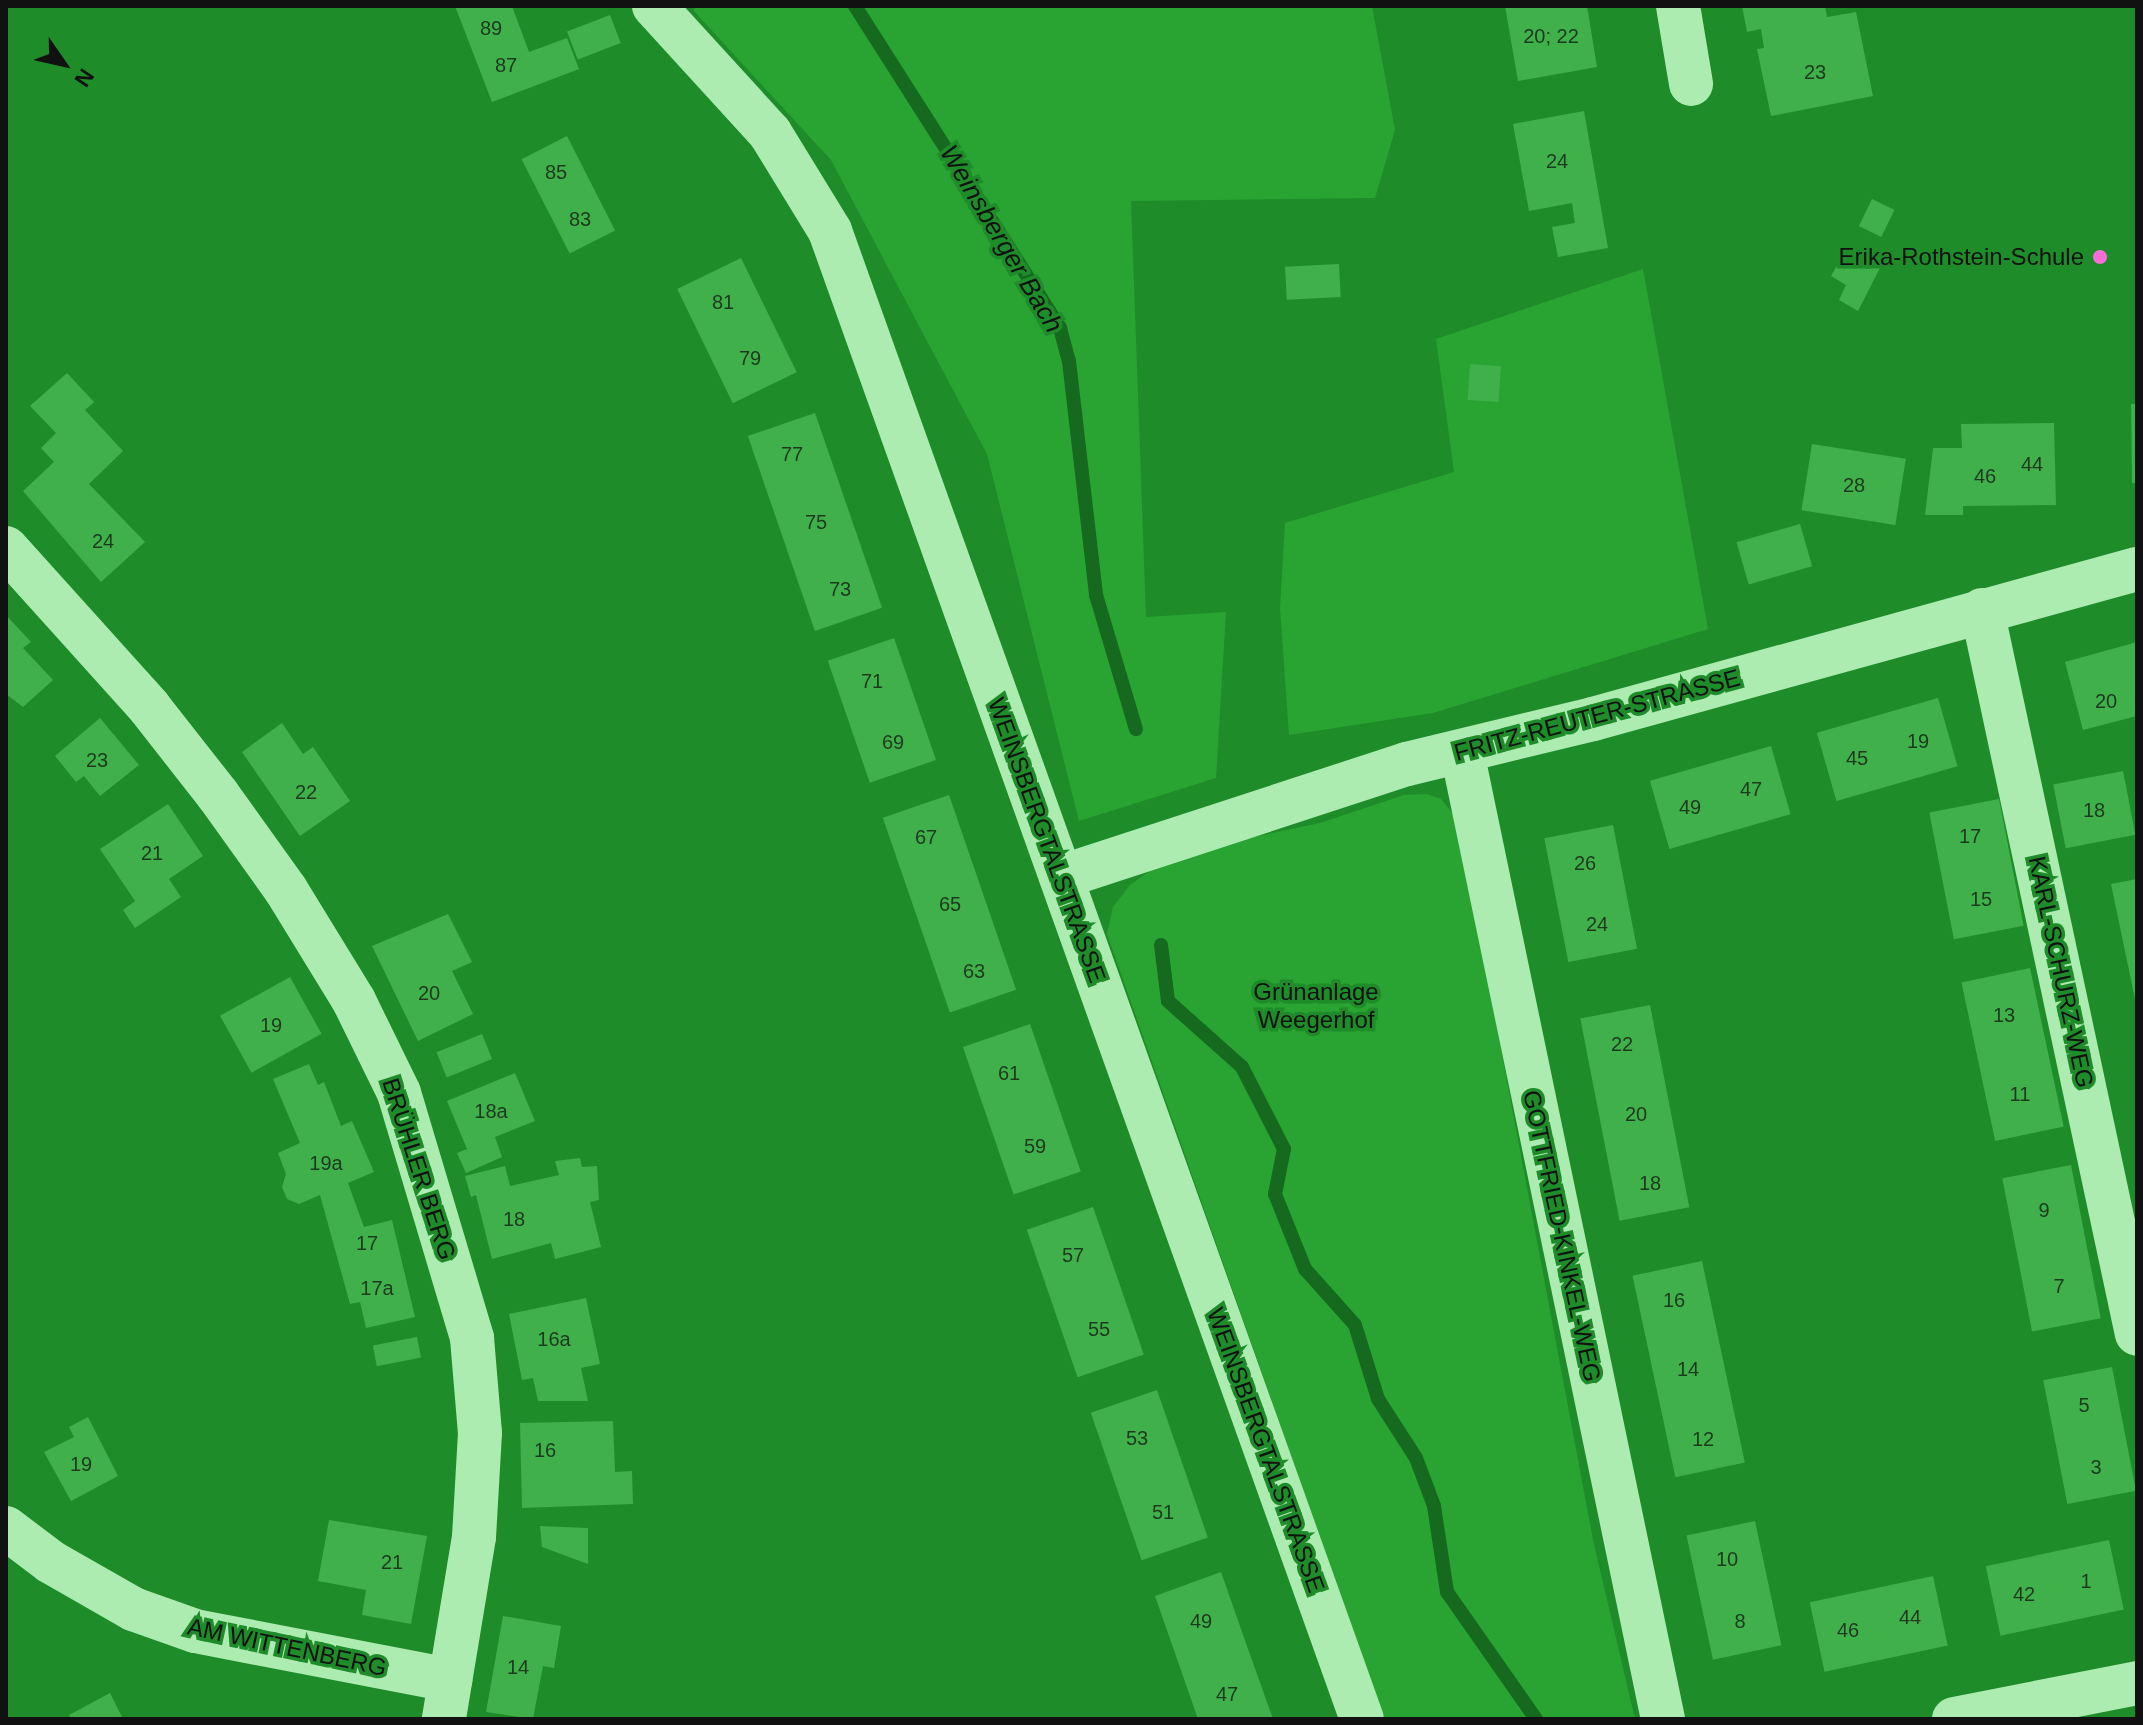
<!DOCTYPE html>
<html>
<head>
<meta charset="utf-8">
<style>
  body { margin:0 }
  #map { position:relative; width:2143px; height:1725px; overflow:hidden; background:#1f8c2a; font-family:Helvetica,sans-serif }
  div>[style] { position:absolute }
  .green>* { inset:0; background:#29a433 }
  .stream>* { height:14px; margin:-7px; padding:0 7px; transform-origin:7px; border-radius:7px; background:#156a1f }
  .building>* { inset:0; background:#40b04a; transform-origin:0 0 }
  .minor>* { height:44px; margin:-22px; padding:0 22px; transform-origin:22px; border-radius:22px; background:#acecb1 }
  .dots>* { width:22px; height:22px; translate:-50% -50%; box-sizing:border-box; border:4px solid #1f8c2a; border-radius:50% }
  span { translate:-50% -50%; white-space:nowrap; text-align:center; line-height:1.15; -webkit-text-stroke:7px #1f8c2a; paint-order:stroke }
  .number-label { font-size:20px; color:#1d391f }
  .number-label span { -webkit-text-stroke-width:0 }
  .poi-label { font-size:24px; color:#111 }
  .right { translate:-100% -50%; text-align:right }
  .street-label { font-size:24px; color:#111 }
  .park-label { font-size:24px; color:#111 }
  .water-label { font-size:26px; color:#111; font-style:italic }
  .frame { position:absolute; inset:0; border:8px solid #111; pointer-events:none }
  .north { position:absolute; left:24px; top:24px; width:80px; height:80px; -webkit-text-stroke:6px #1f8c2a; paint-order:stroke; rotate:124deg; font-size:22px; font-weight:700; line-height:32px; text-align:center; color:#111 }
  .north::after { content:''; display:block; margin:auto; width:28px; height:36px; background:#111; clip-path:polygon(50% 0,100% 100%,50% 72%,0 100%) }
</style>
</head>
<body>
<div id="map">
  <div class="green">
    <div style="clip-path:polygon(697px 6px,1372px 6px,1395px 130px,1375px 198px,1131px 201px,1146px 617px,1226px 612px,1216px 778px,1079px 821px,987px 454px,831px 160px,693px 10px)"></div>
    <div style="clip-path:polygon(1643px 269px,1708px 629px,1433px 713px,1289px 735px,1280px 608px,1285px 523px,1454px 472px,1436px 339px)"></div>
    <div style="clip-path:polygon(1427px 794px,1441px 799px,1458px 820px,1593px 1540px,1635px 1719px,1384px 1719px,1107px 934px,1113px 907px,1130px 885px,1174px 854px,1320px 823px,1404px 795px)"></div>
  </div>
  <div class="stream">
    <div style="left:855px;top:6px;width:382px;rotate:57.5deg"></div>
    <div style="left:1060px;top:328px;width:34px;rotate:75deg"></div>
    <div style="left:1069px;top:361px;width:236px;rotate:83.4deg"></div>
    <div style="left:1096px;top:595px;width:140px;rotate:73.4deg"></div>
    <div style="left:1161px;top:945px;width:56px;rotate:82.9deg"></div>
    <div style="left:1168px;top:1001px;width:99px;rotate:41.7deg"></div>
    <div style="left:1242px;top:1067px;width:92px;rotate:62.9deg"></div>
    <div style="left:1284px;top:1149px;width:46px;rotate:101.3deg"></div>
    <div style="left:1275px;top:1194px;width:81px;rotate:68.2deg"></div>
    <div style="left:1305px;top:1269px;width:75px;rotate:48.2deg"></div>
    <div style="left:1355px;top:1325px;width:77px;rotate:72.7deg"></div>
    <div style="left:1378px;top:1399px;width:70px;rotate:57.2deg"></div>
    <div style="left:1416px;top:1458px;width:51px;rotate:69.4deg"></div>
    <div style="left:1434px;top:1506px;width:87px;rotate:81.4deg"></div>
    <div style="left:1447px;top:1592px;width:155px;rotate:55deg"></div>
  </div>
  <div class="building">
    <div style="clip-path:polygon(455px 6px,512px 6px,529px 52px,567px 38px,579px 69px,492px 102px)"></div>
    <div style="clip-path:polygon(1505px 6px,1587px 6px,1597px 67px,1518px 81px)"></div>
    <div style="clip-path:polygon(1742px 6px,1825px 6px,1827px 17px,1856px 12px,1873px 96px,1771px 116px,1757px 49px,1764px 48px,1761px 29px,1747px 32px)"></div>
    <div style="left:610px;top:15px;width:30px;height:46px;rotate:69deg"></div>
    <div style="clip-path:polygon(1584px 111px,1608px 248px,1558px 257px,1552px 227px,1575px 223px,1572px 203px,1529px 211px,1513px 124px)"></div>
    <div style="left:567px;top:136px;width:106px;height:51px;rotate:63deg"></div>
    <div style="left:1872px;top:199px;width:25px;height:30px;rotate:26deg"></div>
    <div style="clip-path:polygon(1848px 246px,1882px 264px,1858px 311px,1839px 300px,1846px 285px,1831px 276px)"></div>
    <div style="left:741px;top:258px;width:127px;height:71px;rotate:64deg"></div>
    <div style="left:1339px;top:264px;width:33px;height:54px;rotate:87deg"></div>
    <div style="left:1470px;top:364px;width:31px;height:36px;rotate:4deg"></div>
    <div style="clip-path:polygon(67px 373px,94px 402px,85px 410px,123px 451px,89px 484px,145px 542px,101px 582px,23px 491px,54px 462px,41px 448px,56px 433px,30px 406px)"></div>
    <div style="clip-path:polygon(2131px 404px,2137px 404px,2137px 483px,2132px 483px)"></div>
    <div style="left:815px;top:413px;width:206px;height:71px;rotate:71deg"></div>
    <div style="clip-path:polygon(2054px 423px,2056px 505px,1963px 506px,1963px 515px,1925px 515px,1933px 448px,1962px 448px,1961px 424px)"></div>
    <div style="left:1812px;top:444px;width:95px;height:67px;rotate:9deg"></div>
    <div style="left:1800px;top:524px;width:44px;height:66px;rotate:74deg"></div>
    <div style="clip-path:polygon(6px 615px,31px 642px,23px 648px,53px 680px,23px 707px,6px 694px)"></div>
    <div style="left:894px;top:638px;width:129px;height:70px;rotate:71deg"></div>
    <div style="clip-path:polygon(2137px 642px,2137px 716px,2083px 730px,2065px 662px)"></div>
    <div style="left:1938px;top:698px;width:71px;height:126px;rotate:74deg"></div>
    <div style="clip-path:polygon(100px 718px,139px 765px,100px 796px,84px 776px,76px 782px,55px 756px)"></div>
    <div style="clip-path:polygon(282px 723px,303px 754px,313px 747px,350px 801px,300px 836px,242px 752px)"></div>
    <div style="left:1771px;top:746px;width:71px;height:126px;rotate:74deg"></div>
    <div style="left:2123px;top:771px;width:65px;height:71px;rotate:79deg"></div>
    <div style="left:949px;top:795px;width:206px;height:70px;rotate:71deg"></div>
    <div style="left:1999px;top:799px;width:129px;height:71px;rotate:79deg"></div>
    <div style="clip-path:polygon(168px 804px,203px 856px,169px 879px,181px 897px,135px 928px,123px 910px,135px 901px,100px 849px)"></div>
    <div style="left:1613px;top:825px;width:126px;height:70px;rotate:79deg"></div>
    <div style="clip-path:polygon(2137px 879px,2137px 1004px,2136px 1004px,2111px 884px)"></div>
    <div style="clip-path:polygon(448px 914px,472px 962px,452px 971px,473px 1014px,418px 1041px,372px 946px)"></div>
    <div style="left:2030px;top:968px;width:162px;height:70px;rotate:78deg"></div>
    <div style="left:290px;top:977px;width:65px;height:80px;rotate:61deg"></div>
    <div style="left:1650px;top:1005px;width:206px;height:71px;rotate:79deg"></div>
    <div style="left:1030px;top:1024px;width:156px;height:71px;rotate:71deg"></div>
    <div style="left:482px;top:1034px;width:27px;height:49px;rotate:68deg"></div>
    <div style="clip-path:polygon(309px 1064px,318px 1085px,324px 1082px,341px 1126px,352px 1121px,374px 1172px,348px 1183px,364px 1227px,392px 1220px,415px 1317px,366px 1328px,360px 1302px,350px 1304px,320px 1195px,299px 1204px,287px 1199px,282px 1187px,286px 1174px,278px 1153px,300px 1143px,273px 1079px)"></div>
    <div style="clip-path:polygon(515px 1073px,535px 1121px,495px 1137px,502px 1157px,466px 1173px,457px 1153px,467px 1149px,447px 1101px)"></div>
    <div style="clip-path:polygon(580px 1158px,582px 1167px,597px 1166px,599px 1200px,590px 1202px,601px 1247px,555px 1259px,551px 1243px,492px 1259px,476px 1195px,471px 1197px,465px 1176px,505px 1166px,510px 1186px,559px 1175px,555px 1161px)"></div>
    <div style="left:2071px;top:1165px;width:156px;height:70px;rotate:79deg"></div>
    <div style="left:1093px;top:1207px;width:156px;height:70px;rotate:71deg"></div>
    <div style="left:1702px;top:1261px;width:206px;height:71px;rotate:78deg"></div>
    <div style="clip-path:polygon(586px 1298px,600px 1364px,581px 1368px,588px 1401px,538px 1401px,533px 1378px,522px 1380px,509px 1314px)"></div>
    <div style="left:417px;top:1337px;width:21px;height:45px;rotate:79deg"></div>
    <div style="left:2112px;top:1367px;width:126px;height:70px;rotate:79deg"></div>
    <div style="left:1157px;top:1390px;width:156px;height:70px;rotate:71deg"></div>
    <div style="clip-path:polygon(88px 1417px,118px 1476px,71px 1501px,44px 1452px,74px 1437px,69px 1427px)"></div>
    <div style="clip-path:polygon(613px 1421px,615px 1472px,632px 1471px,633px 1504px,522px 1508px,520px 1423px)"></div>
    <div style="clip-path:polygon(329px 1520px,427px 1536px,411px 1624px,362px 1615px,366px 1590px,318px 1581px)"></div>
    <div style="left:1755px;top:1521px;width:127px;height:70px;rotate:78deg"></div>
    <div style="clip-path:polygon(540px 1526px,588px 1528px,588px 1564px,542px 1547px)"></div>
    <div style="left:2109px;top:1540px;width:71px;height:126px;rotate:78deg"></div>
    <div style="clip-path:polygon(1221px 1572px,1247px 1646px,1273px 1719px,1198px 1719px,1155px 1596px)"></div>
    <div style="left:1933px;top:1576px;width:71px;height:126px;rotate:78deg"></div>
    <div style="clip-path:polygon(503px 1616px,561px 1626px,554px 1668px,543px 1666px,533px 1719px,486px 1712px)"></div>
    <div style="clip-path:polygon(110px 1693px,123px 1719px,71px 1719px,69px 1715px)"></div>
  </div>
  <div class="minor">
    <div style="left:654px;top:6px;width:172px;rotate:47.6deg"></div>
    <div style="left:770px;top:133px;width:115px;rotate:58.5deg"></div>
    <div style="left:830px;top:231px;width:1580px;rotate:70.33deg"></div>
    <div style="left:1678px;top:6px;width:79px;rotate:80.5deg"></div>
    <div style="left:6px;top:548px;width:214px;rotate:48deg"></div>
    <div style="left:149px;top:707px;width:112px;rotate:51.9deg"></div>
    <div style="left:218px;top:795px;width:117px;rotate:54.4deg"></div>
    <div style="left:286px;top:890px;width:130px;rotate:58.5deg"></div>
    <div style="left:354px;top:1001px;width:102px;rotate:63.9deg"></div>
    <div style="left:399px;top:1093px;width:256px;rotate:73.4deg"></div>
    <div style="left:472px;top:1338px;width:95px;rotate:85.2deg"></div>
    <div style="left:480px;top:1433px;width:104px;rotate:93.3deg"></div>
    <div style="left:474px;top:1537px;width:184px;rotate:99.4deg"></div>
    <div style="left:1982px;top:610px;width:740px;rotate:77.92deg"></div>
    <div style="left:1462px;top:752px;width:988px;rotate:78.26deg"></div>
    <div style="left:1061px;top:877px;width:364px;rotate:-18.1deg"></div>
    <div style="left:1407px;top:764px;width:191px;rotate:-13.6deg"></div>
    <div style="left:1593px;top:719px;width:564px;rotate:-15.42deg"></div>
    <div style="left:6px;top:1528px;width:56px;rotate:37.1deg"></div>
    <div style="left:51px;top:1562px;width:95px;rotate:29.8deg"></div>
    <div style="left:133px;top:1609px;width:66px;rotate:19.5deg"></div>
    <div style="left:195px;top:1631px;width:260px;rotate:10.9deg"></div>
    <div style="left:1954px;top:1719px;width:187px;rotate:-11.1deg"></div>
  </div>
  <div class="dots">
    <div style="left:2100px;top:257px;background:#fa6cd6"></div>
  </div>
  <div class="number-label">
    <span style="left:491px;top:28px">89</span>
    <span style="left:1551px;top:36px">20; 22</span>
    <span style="left:506px;top:65px">87</span>
    <span style="left:1815px;top:72px">23</span>
    <span style="left:1557px;top:161px">24</span>
    <span style="left:556px;top:172px">85</span>
    <span style="left:580px;top:219px">83</span>
    <span style="left:723px;top:302px">81</span>
    <span style="left:750px;top:358px">79</span>
    <span style="left:792px;top:454px">77</span>
    <span style="left:2032px;top:464px">44</span>
    <span style="left:1985px;top:476px">46</span>
    <span style="left:1854px;top:485px">28</span>
    <span style="left:816px;top:522px">75</span>
    <span style="left:103px;top:541px">24</span>
    <span style="left:840px;top:589px">73</span>
    <span style="left:872px;top:681px">71</span>
    <span style="left:2106px;top:701px">20</span>
    <span style="left:1918px;top:741px">19</span>
    <span style="left:893px;top:742px">69</span>
    <span style="left:1857px;top:758px">45</span>
    <span style="left:97px;top:760px">23</span>
    <span style="left:1751px;top:789px">47</span>
    <span style="left:306px;top:792px">22</span>
    <span style="left:1690px;top:807px">49</span>
    <span style="left:2094px;top:810px">18</span>
    <span style="left:1970px;top:836px">17</span>
    <span style="left:926px;top:837px">67</span>
    <span style="left:152px;top:853px">21</span>
    <span style="left:1585px;top:863px">26</span>
    <span style="left:1981px;top:899px">15</span>
    <span style="left:950px;top:904px">65</span>
    <span style="left:1597px;top:924px">24</span>
    <span style="left:974px;top:971px">63</span>
    <span style="left:429px;top:993px">20</span>
    <span style="left:2004px;top:1015px">13</span>
    <span style="left:271px;top:1025px">19</span>
    <span style="left:1622px;top:1044px">22</span>
    <span style="left:1009px;top:1073px">61</span>
    <span style="left:2020px;top:1094px">11</span>
    <span style="left:491px;top:1111px">18a</span>
    <span style="left:1636px;top:1114px">20</span>
    <span style="left:1035px;top:1146px">59</span>
    <span style="left:326px;top:1163px">19a</span>
    <span style="left:1650px;top:1183px">18</span>
    <span style="left:2044px;top:1210px">9</span>
    <span style="left:514px;top:1219px">18</span>
    <span style="left:367px;top:1243px">17</span>
    <span style="left:1073px;top:1255px">57</span>
    <span style="left:2059px;top:1286px">7</span>
    <span style="left:377px;top:1288px">17a</span>
    <span style="left:1674px;top:1300px">16</span>
    <span style="left:1099px;top:1329px">55</span>
    <span style="left:554px;top:1339px">16a</span>
    <span style="left:1688px;top:1369px">14</span>
    <span style="left:2084px;top:1405px">5</span>
    <span style="left:1137px;top:1438px">53</span>
    <span style="left:1703px;top:1439px">12</span>
    <span style="left:545px;top:1450px">16</span>
    <span style="left:81px;top:1464px">19</span>
    <span style="left:2096px;top:1467px">3</span>
    <span style="left:1163px;top:1512px">51</span>
    <span style="left:1727px;top:1559px">10</span>
    <span style="left:392px;top:1562px">21</span>
    <span style="left:2086px;top:1581px">1</span>
    <span style="left:2024px;top:1594px">42</span>
    <span style="left:1910px;top:1617px">44</span>
    <span style="left:1201px;top:1621px">49</span>
    <span style="left:1740px;top:1621px">8</span>
    <span style="left:1848px;top:1630px">46</span>
    <span style="left:518px;top:1667px">14</span>
    <span style="left:1227px;top:1694px">47</span>
  </div>
  <div class="poi-label">
    <span class="right" style="left:2084px;top:257px">Erika-Rothstein-Schule</span>
  </div>
  <div class="street-label">
    <span style="left:1597px;top:715px;rotate:-15deg">FRITZ-REUTER-STRASSE</span>
    <span style="left:1047px;top:840px;rotate:70deg">WEINSBERGTALSTRASSE</span>
    <span style="left:2061px;top:972px;rotate:78deg">KARL-SCHURZ-WEG</span>
    <span style="left:419px;top:1169px;rotate:72deg">BRÜHLER BERG</span>
    <span style="left:1562px;top:1236px;rotate:78deg">GOTTFRIED-KINKEL-WEG</span>
    <span style="left:1266px;top:1450px;rotate:70deg">WEINSBERGTALSTRASSE</span>
    <span style="left:287px;top:1647px;rotate:12deg">AM WITTENBERG</span>
  </div>
  <div class="park-label">
    <span style="left:1316px;top:1006px">Grünanlage<br>Weegerhof</span>
  </div>
  <div class="water-label">
    <span style="left:1001px;top:239px;rotate:59deg">Weinsberger Bach</span>
  </div>
  <div class="frame"></div>
  <div class="north">N</div>
</div>
</body>
</html>
